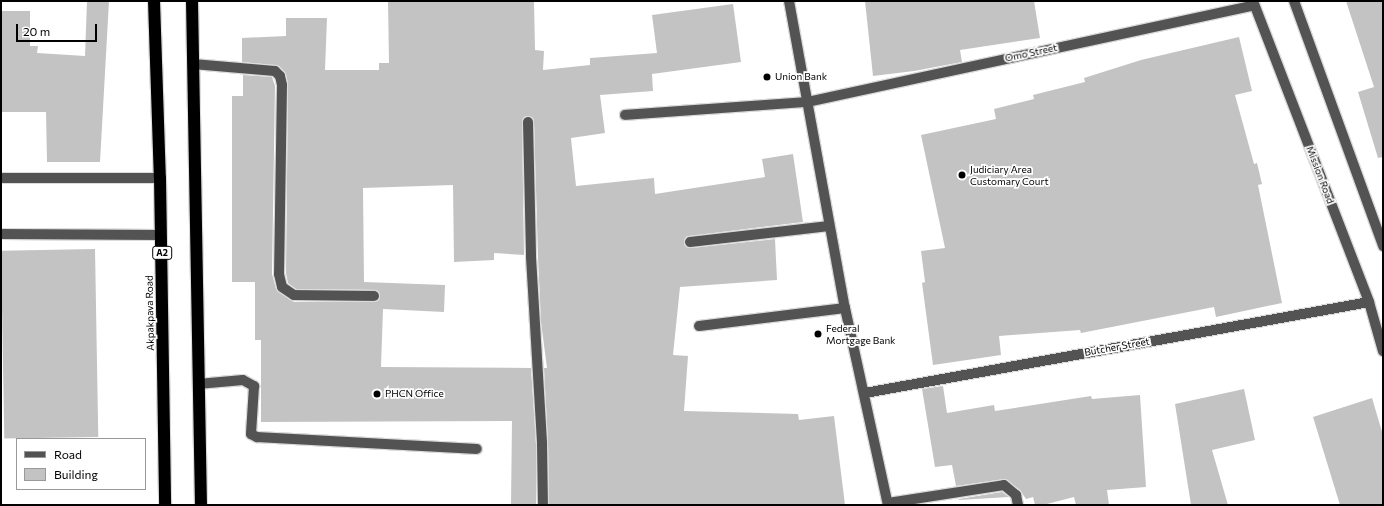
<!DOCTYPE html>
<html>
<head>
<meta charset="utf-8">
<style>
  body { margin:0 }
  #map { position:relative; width:1384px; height:506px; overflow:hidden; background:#fff; font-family:Commissioner,sans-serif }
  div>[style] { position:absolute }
  .building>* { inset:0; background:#c3c3c3; transform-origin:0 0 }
  .roads { filter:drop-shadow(1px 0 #dbdbdb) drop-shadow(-1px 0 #dbdbdb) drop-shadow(0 1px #dbdbdb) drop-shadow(0 -1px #dbdbdb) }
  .minor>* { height:10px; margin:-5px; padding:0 5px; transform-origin:5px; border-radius:5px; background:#535353 }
  .highway>* { height:12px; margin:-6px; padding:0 6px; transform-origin:6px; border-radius:6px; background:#000 }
  .dots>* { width:11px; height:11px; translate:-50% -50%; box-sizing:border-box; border:2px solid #fff; border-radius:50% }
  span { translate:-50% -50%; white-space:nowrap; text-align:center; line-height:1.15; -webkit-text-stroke:3.5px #fff; paint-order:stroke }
  .shield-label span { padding:1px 3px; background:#fff; border:1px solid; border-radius:3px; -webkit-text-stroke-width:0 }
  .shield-label { font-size:9px; color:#000; font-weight:700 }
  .street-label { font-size:10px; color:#000 }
  .poi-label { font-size:10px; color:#000 }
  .left { translate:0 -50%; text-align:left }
  .frame { position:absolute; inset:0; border:2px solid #000; pointer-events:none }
  .legend { position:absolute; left:16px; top:438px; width:130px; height:52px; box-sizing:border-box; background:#fff; border:1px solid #999; margin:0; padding:5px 7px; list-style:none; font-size:12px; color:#000 }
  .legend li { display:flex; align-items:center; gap:8px; height:20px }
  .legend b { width:20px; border:1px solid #999 }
  .scale { position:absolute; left:16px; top:24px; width:81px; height:18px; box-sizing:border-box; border:2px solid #000; border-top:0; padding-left:5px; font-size:12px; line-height:14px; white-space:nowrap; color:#000; -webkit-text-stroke:3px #fff; paint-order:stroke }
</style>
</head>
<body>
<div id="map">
  <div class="building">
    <div style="clip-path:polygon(87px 1px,109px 1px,100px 162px,47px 162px,46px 112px,1px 112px,1px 11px,30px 11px,30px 46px,38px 46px,37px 53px,85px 56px)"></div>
    <div style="clip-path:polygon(388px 1px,534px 1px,535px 50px,544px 51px,543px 70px,590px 65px,590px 58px,657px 53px,652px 15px,733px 4px,741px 62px,652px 74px,653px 91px,600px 95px,605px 133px,571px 138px,576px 186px,654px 178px,655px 194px,765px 177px,762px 159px,793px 154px,803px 222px,689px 236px,686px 237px,684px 242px,685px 246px,691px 248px,775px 239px,777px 280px,680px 287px,673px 355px,688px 356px,684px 411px,798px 414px,799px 420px,834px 416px,845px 505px,549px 505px,548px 444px,544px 368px,547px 368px,541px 322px,538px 257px,534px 122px,533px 118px,528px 116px,524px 117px,522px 122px,524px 255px,494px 253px,494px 260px,454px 262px,453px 185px,363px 188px,364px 282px,445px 285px,444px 312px,383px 309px,381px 367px,531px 368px,536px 444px,536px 505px,511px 505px,512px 421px,261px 422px,261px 340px,255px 340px,255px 282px,232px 282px,232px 96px,243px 96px,243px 75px,272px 77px,275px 86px,272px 274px,276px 289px,294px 302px,374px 302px,379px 300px,380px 296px,378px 291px,374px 290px,296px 289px,288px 283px,286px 273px,288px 84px,286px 74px,279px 66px,242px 62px,242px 38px,286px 36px,286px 18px,327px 18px,325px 70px,379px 70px,379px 63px,389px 63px)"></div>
    <div style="clip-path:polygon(865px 1px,1034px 1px,1040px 38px,960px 50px,962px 62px,914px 71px,873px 76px)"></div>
    <div style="clip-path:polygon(1346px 1px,1383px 1px,1383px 157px,1378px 158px,1358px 92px,1374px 87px)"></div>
    <div style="clip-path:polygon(1239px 37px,1252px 91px,1235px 95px,1254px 164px,1257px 163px,1262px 184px,1258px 185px,1282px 303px,1216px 317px,1214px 307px,1081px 333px,1080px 330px,999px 336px,1001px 355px,933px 365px,922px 283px,925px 282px,921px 251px,945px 248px,921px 135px,996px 119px,994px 109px,1034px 99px,1033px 95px,1085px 82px,1084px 78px,1141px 60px)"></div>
    <div style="left:95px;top:249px;width:188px;height:94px;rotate:89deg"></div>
    <div style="clip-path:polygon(943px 386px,947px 413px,994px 405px,995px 411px,1091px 396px,1092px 399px,1140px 395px,1146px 487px,1107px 490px,1109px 505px,1076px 505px,1074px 497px,1043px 505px,1035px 505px,1033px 497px,1026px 499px,1020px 490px,1005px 479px,956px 486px,952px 465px,935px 467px,922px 389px)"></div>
    <div style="clip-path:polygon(1244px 389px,1255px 440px,1212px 450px,1228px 505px,1191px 505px,1175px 404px)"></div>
    <div style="clip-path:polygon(1372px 398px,1383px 435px,1383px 505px,1340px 505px,1313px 417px)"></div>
    <div style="clip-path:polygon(1002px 492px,1009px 497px,959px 500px,959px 499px)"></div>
  </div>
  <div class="roads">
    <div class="minor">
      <div style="left:789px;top:1px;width:312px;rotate:79.7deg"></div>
      <div style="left:845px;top:308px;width:202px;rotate:77.7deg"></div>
      <div style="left:1253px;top:1px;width:323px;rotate:68.9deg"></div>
      <div style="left:1369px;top:302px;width:51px;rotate:74.1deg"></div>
      <div style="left:1294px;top:1px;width:261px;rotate:70deg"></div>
      <div style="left:193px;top:64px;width:82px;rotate:4.9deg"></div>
      <div style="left:275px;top:71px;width:7px;rotate:45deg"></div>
      <div style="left:280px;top:76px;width:9px;rotate:77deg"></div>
      <div style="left:282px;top:85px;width:189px;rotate:90.9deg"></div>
      <div style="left:279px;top:274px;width:13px;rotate:77deg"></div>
      <div style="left:282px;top:287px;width:14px;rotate:34deg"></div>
      <div style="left:294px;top:295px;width:80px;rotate:0.7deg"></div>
      <div style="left:625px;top:115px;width:182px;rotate:-4.1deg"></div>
      <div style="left:807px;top:102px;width:457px;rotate:-12.2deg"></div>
      <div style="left:528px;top:122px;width:135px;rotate:88.7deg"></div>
      <div style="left:531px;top:257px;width:187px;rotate:86.6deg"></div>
      <div style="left:542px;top:444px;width:61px;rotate:89.1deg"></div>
      <div style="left:1px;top:178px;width:159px"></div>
      <div style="left:1px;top:234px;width:160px;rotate:0.4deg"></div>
      <div style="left:690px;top:242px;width:140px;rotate:-6.6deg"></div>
      <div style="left:699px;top:326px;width:147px;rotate:-7deg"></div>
      <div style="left:198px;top:384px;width:45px;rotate:-5.1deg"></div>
      <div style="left:243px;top:380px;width:13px;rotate:29deg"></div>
      <div style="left:254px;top:386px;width:48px;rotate:93.6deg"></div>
      <div style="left:251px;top:434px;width:7px;rotate:27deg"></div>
      <div style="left:257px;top:437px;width:220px;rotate:3.1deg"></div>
      <div style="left:865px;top:393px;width:512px;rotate:-10.23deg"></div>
      <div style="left:888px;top:503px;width:117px;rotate:-8.8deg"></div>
      <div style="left:1004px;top:485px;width:16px;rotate:40deg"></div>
      <div style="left:1016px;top:495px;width:10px;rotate:79deg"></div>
    </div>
    <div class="highway">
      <div style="left:154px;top:1px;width:177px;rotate:88.1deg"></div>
      <div style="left:160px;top:178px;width:327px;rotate:89.1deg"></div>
      <div style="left:192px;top:1px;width:504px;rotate:88.98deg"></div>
    </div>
  </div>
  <div class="dots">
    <div style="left:767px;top:77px;background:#000"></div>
    <div style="left:962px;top:175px;background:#000"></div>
    <div style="left:818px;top:334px;background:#000"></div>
    <div style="left:377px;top:394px;background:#000"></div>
  </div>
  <div class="shield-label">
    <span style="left:162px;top:253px">A2</span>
  </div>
  <div class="street-label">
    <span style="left:1031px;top:53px;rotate:-12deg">Omo Street</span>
    <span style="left:1320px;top:175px;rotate:69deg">Mission Road</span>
    <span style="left:150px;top:313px;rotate:-91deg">Akpakpava Road</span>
    <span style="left:1117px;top:347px;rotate:-10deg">Butcher Street</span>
  </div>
  <div class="poi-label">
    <span class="left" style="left:775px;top:77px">Union Bank</span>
    <span class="left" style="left:970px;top:175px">Judiciary Area<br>Customary Court</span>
    <span class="left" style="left:826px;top:334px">Federal<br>Mortgage Bank</span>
    <span class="left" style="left:385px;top:394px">PHCN Office</span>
  </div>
  <div class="frame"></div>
  <ul class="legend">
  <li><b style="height:5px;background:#535353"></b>Road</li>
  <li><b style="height:11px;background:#c3c3c3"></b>Building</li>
  </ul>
  <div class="scale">20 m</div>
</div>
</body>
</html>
